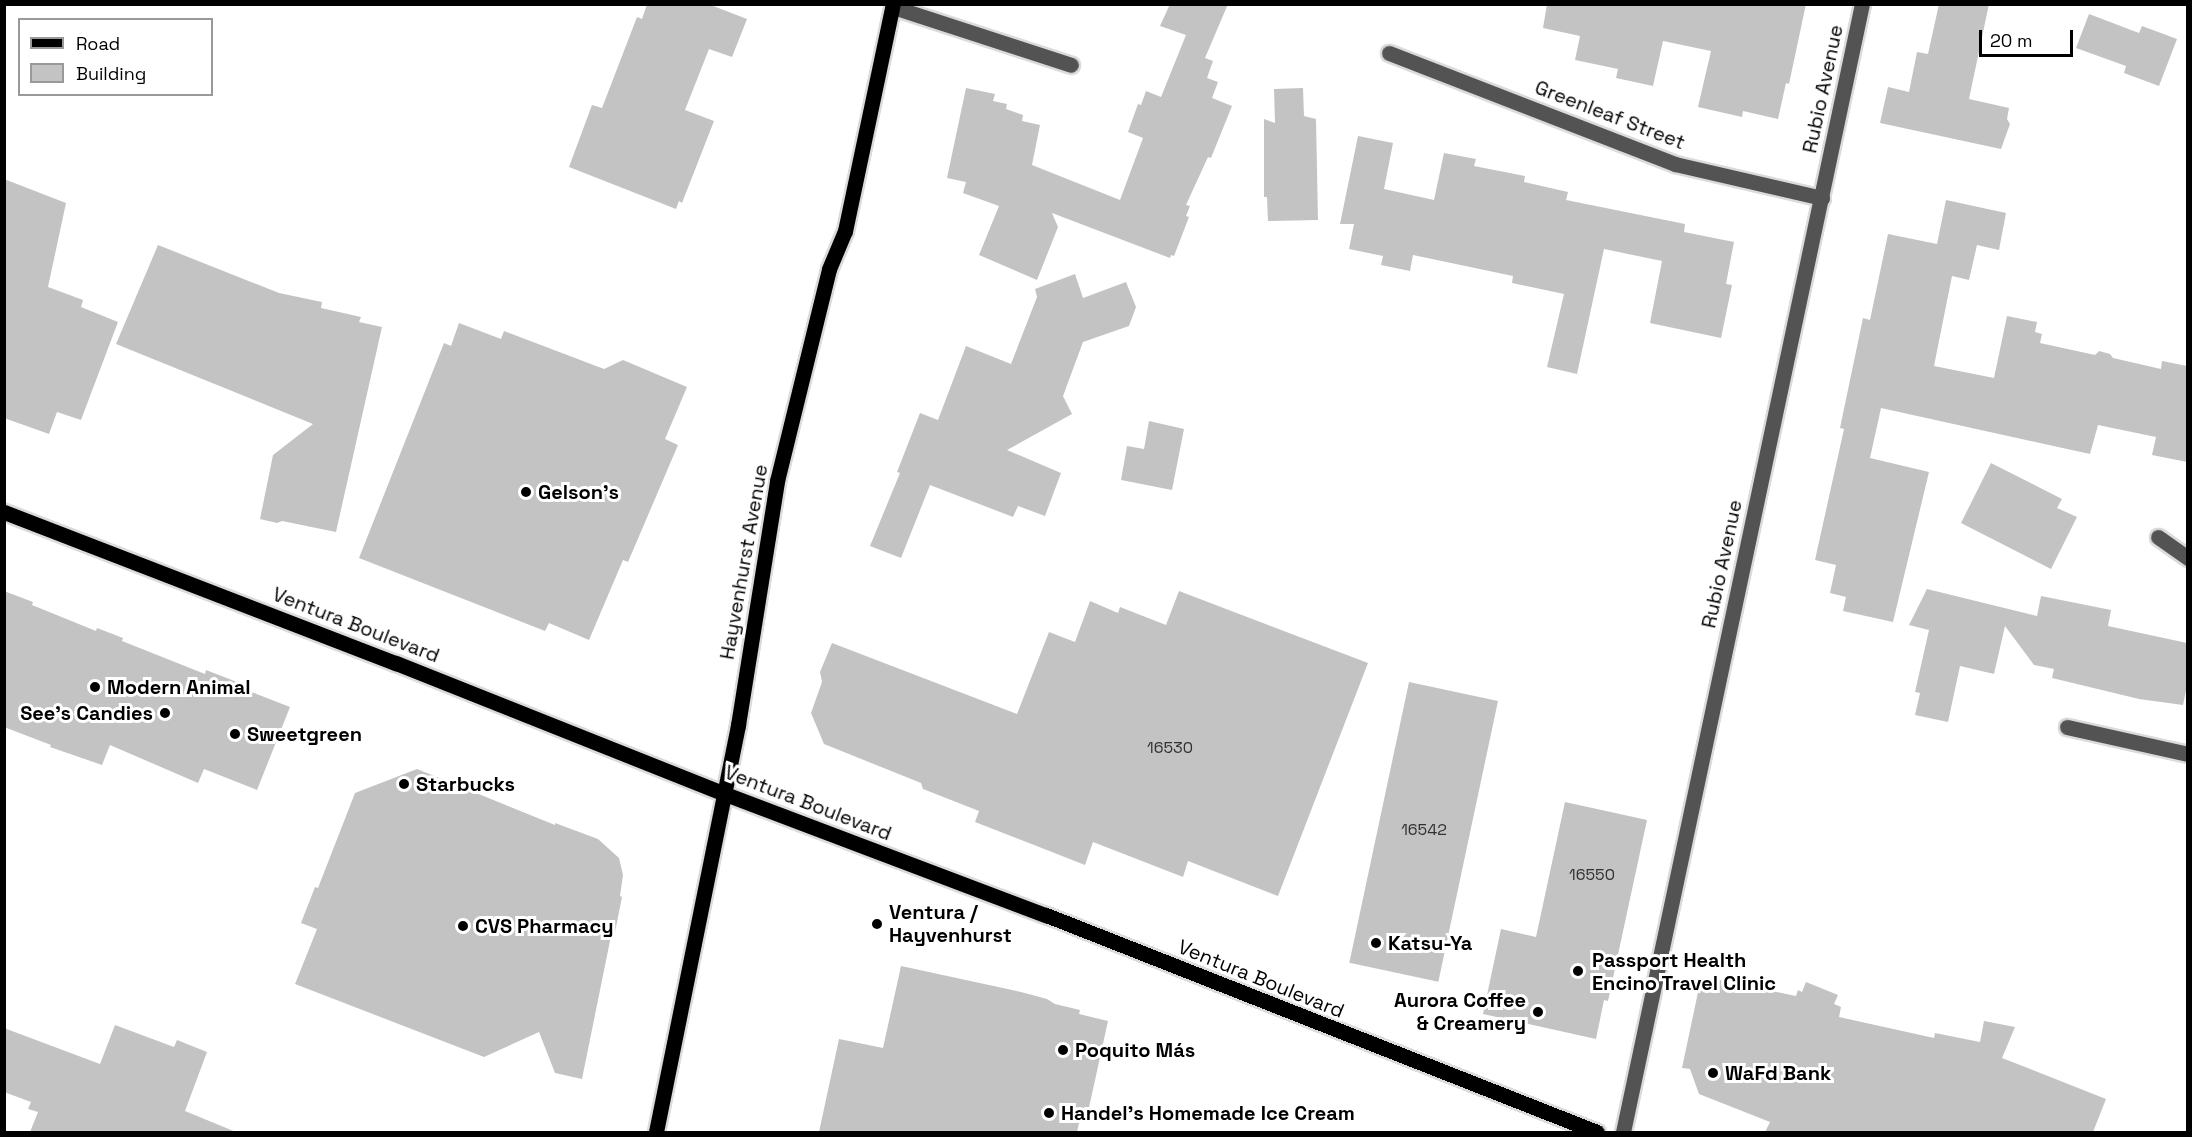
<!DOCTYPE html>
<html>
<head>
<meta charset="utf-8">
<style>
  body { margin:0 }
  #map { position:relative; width:2192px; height:1137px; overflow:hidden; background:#fff; font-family:"Space Grotesk",sans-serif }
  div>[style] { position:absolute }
  .building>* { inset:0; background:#c3c3c3; transform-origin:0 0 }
  .roads { filter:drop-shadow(2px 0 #dbdbdb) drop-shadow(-2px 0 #dbdbdb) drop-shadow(0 2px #dbdbdb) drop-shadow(0 -2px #dbdbdb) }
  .minor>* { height:15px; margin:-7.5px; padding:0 7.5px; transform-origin:7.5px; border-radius:7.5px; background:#535353 }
  .major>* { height:15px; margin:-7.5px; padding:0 7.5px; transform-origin:7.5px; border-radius:7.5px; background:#000 }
  .dots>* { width:16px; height:16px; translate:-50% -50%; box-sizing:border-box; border:3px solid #fff; border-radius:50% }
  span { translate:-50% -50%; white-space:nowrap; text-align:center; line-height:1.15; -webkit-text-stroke:6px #fff; paint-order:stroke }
  .number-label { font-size:16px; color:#313131 }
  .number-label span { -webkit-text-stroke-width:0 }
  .street-label { font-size:20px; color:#000 }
  .poi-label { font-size:20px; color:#000; font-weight:700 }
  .left { translate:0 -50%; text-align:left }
  .right { translate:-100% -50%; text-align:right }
  .frame { position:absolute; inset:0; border:6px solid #000; pointer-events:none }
  .legend { position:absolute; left:18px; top:18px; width:195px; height:78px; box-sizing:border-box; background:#fff; border:2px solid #999; margin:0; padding:8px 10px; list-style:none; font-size:18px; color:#000 }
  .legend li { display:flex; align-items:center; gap:12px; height:30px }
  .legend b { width:30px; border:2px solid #999 }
  .scale { position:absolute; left:1979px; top:30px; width:94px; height:27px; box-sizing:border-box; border:3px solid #000; border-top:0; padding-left:8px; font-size:18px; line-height:21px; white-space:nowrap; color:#000; -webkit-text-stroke:4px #fff; paint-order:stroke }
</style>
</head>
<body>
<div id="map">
  <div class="building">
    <div style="clip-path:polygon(647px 4px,708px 4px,747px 19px,732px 57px,709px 49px,685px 110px,714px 121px,682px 203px,679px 201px,676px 209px,569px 167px,592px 105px,602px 108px,637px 17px,642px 19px)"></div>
    <div style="clip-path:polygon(1170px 4px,1228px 4px,1205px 58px,1213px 61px,1207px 78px,1218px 82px,1212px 98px,1232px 106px,1211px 158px,1208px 157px,1186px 205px,1190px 206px,1186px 216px,1189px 217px,1174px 256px,1171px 255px,1170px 258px,1052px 213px,1058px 227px,1037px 280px,979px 255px,999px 206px,963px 193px,966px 182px,947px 178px,966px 88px,995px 94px,993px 101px,1007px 104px,1006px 109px,1023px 115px,1022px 121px,1040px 125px,1032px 165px,1120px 200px,1143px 138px,1128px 132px,1138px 104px,1141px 105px,1146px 91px,1161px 97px,1186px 35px,1160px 26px)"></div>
    <div style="clip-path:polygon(1547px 4px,1806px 4px,1789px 84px,1786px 83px,1778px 119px,1743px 111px,1742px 117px,1698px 107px,1711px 51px,1663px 41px,1653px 86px,1616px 78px,1618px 69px,1575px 60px,1580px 36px,1543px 28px)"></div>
    <div style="clip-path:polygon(1939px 4px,1989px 4px,1969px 99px,2009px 108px,2007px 119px,2010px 124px,2001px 149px,1880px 123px,1888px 87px,1909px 92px,1917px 52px,1928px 54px)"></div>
    <div style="clip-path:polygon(2089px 14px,2139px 33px,2142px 26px,2177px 39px,2159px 86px,2124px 73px,2126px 66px,2076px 48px)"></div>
    <div style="clip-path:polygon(1303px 88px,1304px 116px,1316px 119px,1318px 220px,1268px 221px,1267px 197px,1264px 197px,1264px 119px,1275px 123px,1274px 89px)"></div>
    <div style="clip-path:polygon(1358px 136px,1393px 143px,1384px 189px,1434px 200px,1444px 153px,1476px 159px,1474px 166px,1525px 176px,1524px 182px,1568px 192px,1566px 200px,1685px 224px,1684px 232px,1734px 242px,1726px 284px,1732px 285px,1721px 338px,1650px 323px,1662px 261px,1604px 249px,1577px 374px,1547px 367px,1564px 294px,1512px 283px,1513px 276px,1413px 255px,1410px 271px,1381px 265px,1383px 256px,1349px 249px,1354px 224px,1340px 224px)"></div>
    <div style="clip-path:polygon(4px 179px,66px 203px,48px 287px,83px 300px,81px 307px,118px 322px,81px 420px,57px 412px,49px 434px,4px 418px)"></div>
    <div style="clip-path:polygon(1946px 200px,2006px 213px,1999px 250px,1977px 245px,1969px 280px,1952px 276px,1934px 366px,1994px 378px,2007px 316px,2037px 322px,2035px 332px,2042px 334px,2040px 343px,2095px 355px,2099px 351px,2110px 354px,2113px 358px,2161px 369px,2162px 361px,2187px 366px,2187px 462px,2152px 455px,2156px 437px,2098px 425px,2090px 454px,1881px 408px,1870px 458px,1929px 472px,1893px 622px,1843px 611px,1846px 597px,1830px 593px,1836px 565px,1815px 560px,1844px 429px,1840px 428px,1863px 318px,1870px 320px,1888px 234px,1937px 244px)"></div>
    <div style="clip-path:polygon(158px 245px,279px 293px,322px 302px,321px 308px,361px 317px,359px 322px,382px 327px,336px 532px,282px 521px,277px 523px,260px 519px,273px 455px,313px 424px,116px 344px)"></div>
    <div style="clip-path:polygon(1075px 274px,1083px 298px,1126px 282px,1136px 307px,1129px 326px,1083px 342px,1063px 396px,1072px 414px,1007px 450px,1061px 473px,1045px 516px,1018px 506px,1013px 517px,930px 485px,901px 558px,870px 546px,900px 473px,897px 472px,920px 413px,938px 420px,966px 346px,1011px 364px,1037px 297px,1035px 289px)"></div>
    <div style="clip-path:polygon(459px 323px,501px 339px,504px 331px,604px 369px,623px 360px,687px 387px,665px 439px,678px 445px,628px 562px,623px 560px,589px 640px,549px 623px,545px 631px,359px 558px,444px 343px,451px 346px)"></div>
    <div style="clip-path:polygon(1149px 421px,1184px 429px,1172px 490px,1121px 480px,1127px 446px,1144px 449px)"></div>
    <div style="clip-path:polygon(1991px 463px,2062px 499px,2057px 508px,2077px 517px,2051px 569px,1961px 523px)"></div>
    <div style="clip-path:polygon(1927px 589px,2037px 616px,2041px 596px,2111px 610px,2108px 626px,2187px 643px,2187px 686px,2183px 705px,2139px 699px,2052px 678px,2054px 669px,2034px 665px,2005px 626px,1994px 674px,1960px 666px,1948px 722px,1915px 715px,1920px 693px,1915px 692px,1929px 630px,1909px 625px)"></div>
    <div style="clip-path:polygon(4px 591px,33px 602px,32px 605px,96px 631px,97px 628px,123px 638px,122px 641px,205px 674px,206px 670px,237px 682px,236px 686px,290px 707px,257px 790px,204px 769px,198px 783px,110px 745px,102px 765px,50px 747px,51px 745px,4px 727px)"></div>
    <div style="clip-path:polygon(1179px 591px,1368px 663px,1278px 896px,1188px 861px,1183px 877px,1093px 842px,1085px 865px,1029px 843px,975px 822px,979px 811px,923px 789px,921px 783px,824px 744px,811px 713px,822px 682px,820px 672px,832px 643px,1017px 714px,1049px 632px,1075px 642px,1090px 601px,1118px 613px,1120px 607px,1166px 625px)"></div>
    <div style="left:1409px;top:682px;width:91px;height:287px;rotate:12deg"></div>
    <div style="clip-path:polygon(417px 769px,555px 825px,555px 823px,598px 839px,619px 858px,623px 875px,620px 896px,622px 897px,615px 932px,612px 931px,582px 1079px,555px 1073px,539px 1032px,484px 1057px,295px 984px,317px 929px,301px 923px,315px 887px,318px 888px,355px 793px)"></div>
    <div style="clip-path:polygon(1565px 802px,1647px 820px,1608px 1001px,1604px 1000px,1596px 1039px,1483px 1014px,1501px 929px,1536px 937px)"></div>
    <div style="clip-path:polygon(901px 966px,1021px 992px,1047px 999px,1055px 1004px,1080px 1010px,1079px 1014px,1108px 1021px,1088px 1112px,1082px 1110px,1077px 1132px,819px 1132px,839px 1039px,883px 1048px)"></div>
    <div style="clip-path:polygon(1701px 978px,1715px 979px,1796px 996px,1798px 990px,1802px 992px,1806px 982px,1838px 995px,1834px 1004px,1841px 1007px,1839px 1017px,1934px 1038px,1935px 1033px,1980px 1042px,1984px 1021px,2015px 1027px,2002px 1058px,2106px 1099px,2093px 1132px,1765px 1132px,1770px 1122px,1699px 1094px,1690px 1069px,1682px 1068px)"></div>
    <div style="clip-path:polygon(115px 1025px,174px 1047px,177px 1040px,207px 1052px,185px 1111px,236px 1132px,30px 1132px,38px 1112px,28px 1109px,31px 1102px,4px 1092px,4px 1028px,100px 1064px)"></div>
  </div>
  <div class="roads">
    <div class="minor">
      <div style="left:893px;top:7px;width:187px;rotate:18deg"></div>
      <div style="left:1389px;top:53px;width:307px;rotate:21.2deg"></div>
      <div style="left:1675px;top:164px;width:151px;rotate:13deg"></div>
      <div style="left:2158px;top:537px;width:37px;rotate:35deg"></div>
      <div style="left:2067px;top:727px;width:124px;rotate:12.6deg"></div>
      <div style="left:1623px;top:1132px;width:1153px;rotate:-78.04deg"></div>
    </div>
    <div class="major">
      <div style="left:4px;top:512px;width:420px;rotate:21.1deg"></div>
      <div style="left:396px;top:663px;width:354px;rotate:21.7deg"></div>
      <div style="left:725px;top:794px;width:343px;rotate:20.7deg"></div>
      <div style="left:1046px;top:915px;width:592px;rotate:21.5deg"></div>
      <div style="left:656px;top:1132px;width:415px;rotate:-78.6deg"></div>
      <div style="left:738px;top:725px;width:247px;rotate:-80.9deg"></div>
      <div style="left:777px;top:481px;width:218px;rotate:-76.2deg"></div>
      <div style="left:829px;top:269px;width:41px;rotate:-67.2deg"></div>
      <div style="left:845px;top:231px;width:232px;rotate:-78.1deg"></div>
    </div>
  </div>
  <div class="dots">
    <div style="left:526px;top:492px;background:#000"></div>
    <div style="left:95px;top:687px;background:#000"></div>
    <div style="left:165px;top:713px;background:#000"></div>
    <div style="left:235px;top:734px;background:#000"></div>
    <div style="left:404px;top:784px;background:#000"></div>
    <div style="left:877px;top:924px;background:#000"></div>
    <div style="left:463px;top:926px;background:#000"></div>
    <div style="left:1376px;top:943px;background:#000"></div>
    <div style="left:1578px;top:971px;background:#000"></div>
    <div style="left:1538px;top:1012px;background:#000"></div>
    <div style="left:1063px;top:1050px;background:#000"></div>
    <div style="left:1713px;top:1073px;background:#000"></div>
    <div style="left:1049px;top:1113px;background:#000"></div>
  </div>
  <div class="number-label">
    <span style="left:1170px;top:748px">16530</span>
    <span style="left:1424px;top:830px">16542</span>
    <span style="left:1592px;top:875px">16550</span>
  </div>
  <div class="street-label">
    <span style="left:1823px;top:89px;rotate:-78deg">Rubio Avenue</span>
    <span style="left:1610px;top:115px;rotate:21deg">Greenleaf Street</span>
    <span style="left:744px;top:562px;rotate:-80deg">Hayvenhurst Avenue</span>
    <span style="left:1722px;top:564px;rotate:-78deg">Rubio Avenue</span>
    <span style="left:356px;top:625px;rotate:21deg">Ventura Boulevard</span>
    <span style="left:808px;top:803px;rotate:21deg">Ventura Boulevard</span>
    <span style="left:1261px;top:979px;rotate:22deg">Ventura Boulevard</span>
  </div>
  <div class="poi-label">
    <span class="left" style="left:538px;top:492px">Gelson's</span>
    <span class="left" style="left:107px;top:687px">Modern Animal</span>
    <span class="right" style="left:153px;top:713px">See's Candies</span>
    <span class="left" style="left:247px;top:734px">Sweetgreen</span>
    <span class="left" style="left:416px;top:784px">Starbucks</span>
    <span class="left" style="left:889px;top:924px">Ventura /<br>Hayvenhurst</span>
    <span class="left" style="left:475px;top:926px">CVS Pharmacy</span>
    <span class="left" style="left:1388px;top:943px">Katsu-Ya</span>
    <span class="left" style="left:1592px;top:972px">Passport Health<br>Encino Travel Clinic</span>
    <span class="right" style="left:1526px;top:1012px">Aurora Coffee<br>&amp; Creamery</span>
    <span class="left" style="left:1075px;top:1050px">Poquito Más</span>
    <span class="left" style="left:1725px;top:1073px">WaFd Bank</span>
    <span class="left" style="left:1061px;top:1113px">Handel's Homemade Ice Cream</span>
  </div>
  <div class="frame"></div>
  <ul class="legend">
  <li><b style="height:8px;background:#000"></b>Road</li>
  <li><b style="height:16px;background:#c3c3c3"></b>Building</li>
  </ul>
  <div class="scale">20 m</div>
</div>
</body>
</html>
